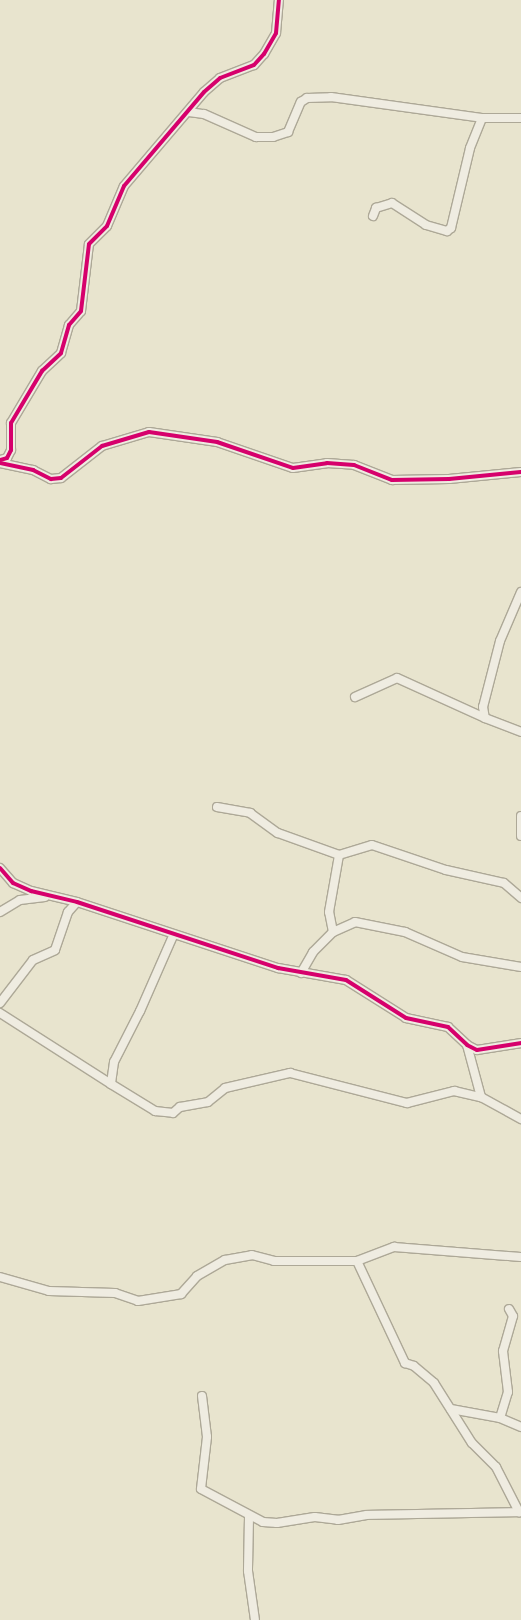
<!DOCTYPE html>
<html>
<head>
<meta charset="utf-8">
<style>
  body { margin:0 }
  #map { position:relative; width:521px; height:1620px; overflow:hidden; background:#e8e4ce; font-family:"Times New Roman",serif }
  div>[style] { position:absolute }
  .roads { filter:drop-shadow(1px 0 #ada897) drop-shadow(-1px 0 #ada897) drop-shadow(0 1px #ada897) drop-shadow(0 -1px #ada897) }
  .street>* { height:8px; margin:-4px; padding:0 4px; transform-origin:4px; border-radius:4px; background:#efece1 }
  .cycleway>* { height:4px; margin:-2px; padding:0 2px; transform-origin:2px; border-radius:2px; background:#d6006c }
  span { translate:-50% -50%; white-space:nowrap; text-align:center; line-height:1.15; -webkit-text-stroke:3px #f9f3d4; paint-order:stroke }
</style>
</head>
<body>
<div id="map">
  <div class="roads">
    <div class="street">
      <div style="left:189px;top:112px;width:15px;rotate:8deg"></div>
      <div style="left:204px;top:114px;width:57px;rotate:23.9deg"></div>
      <div style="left:256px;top:137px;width:17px"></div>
      <div style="left:273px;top:137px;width:16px;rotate:-18deg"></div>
      <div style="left:288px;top:132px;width:33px;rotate:-67deg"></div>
      <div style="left:301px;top:102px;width:7px;rotate:-34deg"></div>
      <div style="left:307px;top:98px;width:24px;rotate:-2deg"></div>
      <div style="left:331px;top:97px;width:152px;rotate:7.9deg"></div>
      <div style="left:482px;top:118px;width:39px"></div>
      <div style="left:373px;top:216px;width:9px;rotate:-69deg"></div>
      <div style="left:376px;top:208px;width:17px;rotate:-17deg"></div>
      <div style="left:392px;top:203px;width:40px;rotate:32.9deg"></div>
      <div style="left:426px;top:225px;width:22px;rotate:16deg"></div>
      <div style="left:447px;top:231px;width:5px;rotate:-37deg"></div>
      <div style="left:451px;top:228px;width:82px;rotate:-76.6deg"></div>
      <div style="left:470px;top:148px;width:32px;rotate:-68deg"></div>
      <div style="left:0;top:460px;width:7px;rotate:-16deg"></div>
      <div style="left:7px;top:458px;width:9px;rotate:-63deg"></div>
      <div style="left:11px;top:450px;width:27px;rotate:-90deg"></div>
      <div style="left:11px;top:423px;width:61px;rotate:-59.2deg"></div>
      <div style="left:42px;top:371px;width:26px;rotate:-43deg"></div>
      <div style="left:61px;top:353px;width:29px;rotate:-74deg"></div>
      <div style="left:69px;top:325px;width:18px;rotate:-49deg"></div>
      <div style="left:81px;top:311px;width:67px;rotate:-83.2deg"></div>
      <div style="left:89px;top:244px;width:25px;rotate:-45deg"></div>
      <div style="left:107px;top:226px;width:43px;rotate:-67deg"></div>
      <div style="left:124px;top:186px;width:123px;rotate:-49.6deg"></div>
      <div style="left:204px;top:92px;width:21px;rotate:-41deg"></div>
      <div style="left:220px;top:78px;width:36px;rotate:-21deg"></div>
      <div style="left:254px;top:65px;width:15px;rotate:-48deg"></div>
      <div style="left:264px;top:54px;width:24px;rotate:-60deg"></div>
      <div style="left:276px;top:33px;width:33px;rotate:-85deg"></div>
      <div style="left:0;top:463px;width:34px;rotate:12deg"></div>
      <div style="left:33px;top:470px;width:20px;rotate:27deg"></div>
      <div style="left:51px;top:479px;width:10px;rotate:-6deg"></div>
      <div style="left:61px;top:478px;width:52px;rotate:-38deg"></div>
      <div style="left:102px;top:446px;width:49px;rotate:-16.6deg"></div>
      <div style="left:149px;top:432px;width:69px;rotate:8.4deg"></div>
      <div style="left:217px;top:442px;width:80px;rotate:18.9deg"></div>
      <div style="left:293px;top:468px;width:34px;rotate:-8deg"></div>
      <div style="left:327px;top:463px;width:27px;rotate:4deg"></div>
      <div style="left:354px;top:465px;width:41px;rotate:21.5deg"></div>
      <div style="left:392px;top:480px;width:57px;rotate:-1deg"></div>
      <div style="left:449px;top:479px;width:72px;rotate:-5.6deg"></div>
      <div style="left:521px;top:592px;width:53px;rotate:113.2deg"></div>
      <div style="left:500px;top:641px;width:68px;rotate:104.4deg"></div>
      <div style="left:483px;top:707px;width:11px;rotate:80deg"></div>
      <div style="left:485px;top:718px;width:39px;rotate:21deg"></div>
      <div style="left:355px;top:697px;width:46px;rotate:-24.3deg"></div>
      <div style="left:397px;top:678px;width:97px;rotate:24.4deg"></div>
      <div style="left:217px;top:807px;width:34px;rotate:10deg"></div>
      <div style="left:250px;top:813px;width:34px;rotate:36deg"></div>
      <div style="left:278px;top:833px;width:65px;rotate:19.8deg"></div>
      <div style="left:339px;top:855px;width:34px;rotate:-17deg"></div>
      <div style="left:372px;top:845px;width:78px;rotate:18.7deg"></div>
      <div style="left:446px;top:870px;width:59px;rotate:12.6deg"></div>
      <div style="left:504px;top:883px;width:23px;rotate:41deg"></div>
      <div style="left:521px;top:816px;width:20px;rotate:90deg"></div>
      <div style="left:0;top:868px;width:20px;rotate:49deg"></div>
      <div style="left:13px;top:883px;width:20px;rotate:24deg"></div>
      <div style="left:31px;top:891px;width:47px;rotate:13.4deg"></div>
      <div style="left:77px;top:902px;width:212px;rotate:18.2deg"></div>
      <div style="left:278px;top:968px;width:69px;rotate:10deg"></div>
      <div style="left:346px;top:980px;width:71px;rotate:32.3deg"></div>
      <div style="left:406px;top:1018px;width:43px;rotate:12.1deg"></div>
      <div style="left:448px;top:1027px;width:26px;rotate:43deg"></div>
      <div style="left:467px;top:1045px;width:11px;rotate:27deg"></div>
      <div style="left:477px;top:1050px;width:45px;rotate:-9deg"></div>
      <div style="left:0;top:912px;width:23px;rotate:-31deg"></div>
      <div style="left:20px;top:900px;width:25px;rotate:-7deg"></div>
      <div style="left:333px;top:932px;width:20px;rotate:-101deg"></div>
      <div style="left:329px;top:912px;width:58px;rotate:-80deg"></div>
      <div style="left:173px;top:936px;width:82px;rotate:113.7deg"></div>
      <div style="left:140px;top:1011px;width:57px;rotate:117deg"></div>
      <div style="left:114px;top:1062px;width:22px;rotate:98deg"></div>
      <div style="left:111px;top:1084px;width:52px;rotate:31.5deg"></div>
      <div style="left:155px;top:1111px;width:18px;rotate:6deg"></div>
      <div style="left:173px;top:1113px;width:9px;rotate:-41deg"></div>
      <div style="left:180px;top:1107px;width:28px;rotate:-10deg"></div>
      <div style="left:208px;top:1102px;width:22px;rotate:-39deg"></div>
      <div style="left:225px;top:1088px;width:67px;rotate:-13deg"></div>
      <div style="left:290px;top:1073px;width:121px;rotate:14.4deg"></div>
      <div style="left:407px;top:1103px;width:49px;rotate:-14.3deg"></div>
      <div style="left:454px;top:1091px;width:28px;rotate:13deg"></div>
      <div style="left:301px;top:973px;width:24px;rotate:-60deg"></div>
      <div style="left:313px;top:952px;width:28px;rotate:-45deg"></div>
      <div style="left:333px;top:932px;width:24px;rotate:-24deg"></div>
      <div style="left:355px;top:922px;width:51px;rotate:11.3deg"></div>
      <div style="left:405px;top:932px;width:62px;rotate:23.7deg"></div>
      <div style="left:462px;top:957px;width:60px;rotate:9.6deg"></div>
      <div style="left:0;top:1003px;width:54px;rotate:-52.5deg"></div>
      <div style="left:33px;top:960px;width:24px;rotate:-24deg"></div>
      <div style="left:55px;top:950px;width:40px;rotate:-71.1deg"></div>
      <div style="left:68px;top:912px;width:13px;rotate:-48deg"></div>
      <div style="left:0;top:1013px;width:132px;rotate:32.6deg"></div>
      <div style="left:467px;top:1045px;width:54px;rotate:74.9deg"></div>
      <div style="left:481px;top:1097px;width:46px;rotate:28.8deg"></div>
      <div style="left:357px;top:1261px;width:113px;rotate:64.8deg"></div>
      <div style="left:405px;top:1363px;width:9px;rotate:18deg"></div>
      <div style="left:414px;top:1366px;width:26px;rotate:40deg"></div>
      <div style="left:434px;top:1383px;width:71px;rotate:57.7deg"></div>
      <div style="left:472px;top:1443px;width:34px;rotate:45deg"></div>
      <div style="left:496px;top:1467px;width:51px;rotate:62.9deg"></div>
      <div style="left:0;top:1277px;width:51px;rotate:15.9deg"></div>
      <div style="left:49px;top:1291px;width:66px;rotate:1.7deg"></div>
      <div style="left:115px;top:1293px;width:24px;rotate:19deg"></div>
      <div style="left:138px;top:1301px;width:44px;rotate:-9.2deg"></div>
      <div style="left:181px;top:1294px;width:24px;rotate:-48deg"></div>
      <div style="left:197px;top:1276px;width:32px;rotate:-30deg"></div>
      <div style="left:225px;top:1260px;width:27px;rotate:-10deg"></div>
      <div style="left:252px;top:1255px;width:23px;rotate:15deg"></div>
      <div style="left:274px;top:1261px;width:83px"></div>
      <div style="left:357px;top:1261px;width:40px;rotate:-21deg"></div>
      <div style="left:394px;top:1247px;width:127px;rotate:4.5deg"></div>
      <div style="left:202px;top:1396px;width:41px;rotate:83deg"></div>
      <div style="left:207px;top:1437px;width:52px;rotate:96.6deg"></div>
      <div style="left:201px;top:1489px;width:70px;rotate:28deg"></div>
      <div style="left:263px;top:1522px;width:14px;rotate:4deg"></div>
      <div style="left:277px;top:1523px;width:38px;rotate:-9deg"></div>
      <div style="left:315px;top:1517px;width:23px;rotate:7deg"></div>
      <div style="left:338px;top:1520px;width:29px;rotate:-10deg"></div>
      <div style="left:367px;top:1515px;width:154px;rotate:-1.1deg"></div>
      <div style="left:451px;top:1409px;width:50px;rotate:10.4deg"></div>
      <div style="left:500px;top:1418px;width:23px;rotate:23deg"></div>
      <div style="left:500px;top:1418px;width:27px;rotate:-73deg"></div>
      <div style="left:508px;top:1392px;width:41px;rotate:-97deg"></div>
      <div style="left:503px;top:1351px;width:36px;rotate:-74deg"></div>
      <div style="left:513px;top:1316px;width:8px;rotate:-120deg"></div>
      <div style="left:249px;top:1517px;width:54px;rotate:91.1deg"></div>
      <div style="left:248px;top:1571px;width:49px;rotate:81.9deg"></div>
    </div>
  </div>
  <div class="cycleway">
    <div style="left:0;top:460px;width:7px;rotate:-16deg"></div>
    <div style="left:7px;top:458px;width:9px;rotate:-63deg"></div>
    <div style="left:11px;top:450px;width:27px;rotate:-90deg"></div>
    <div style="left:11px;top:423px;width:61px;rotate:-59.2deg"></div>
    <div style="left:42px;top:371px;width:26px;rotate:-43deg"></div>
    <div style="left:61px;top:353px;width:29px;rotate:-74deg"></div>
    <div style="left:69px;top:325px;width:18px;rotate:-49deg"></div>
    <div style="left:81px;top:311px;width:67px;rotate:-83.2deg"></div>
    <div style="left:89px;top:244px;width:25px;rotate:-45deg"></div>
    <div style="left:107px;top:226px;width:43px;rotate:-67deg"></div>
    <div style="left:124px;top:186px;width:123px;rotate:-49.6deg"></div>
    <div style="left:204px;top:92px;width:21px;rotate:-41deg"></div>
    <div style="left:220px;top:78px;width:36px;rotate:-21deg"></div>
    <div style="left:254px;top:65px;width:15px;rotate:-48deg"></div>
    <div style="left:264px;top:54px;width:24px;rotate:-60deg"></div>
    <div style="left:276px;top:33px;width:33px;rotate:-85deg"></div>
    <div style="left:0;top:463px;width:34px;rotate:12deg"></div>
    <div style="left:33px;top:470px;width:20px;rotate:27deg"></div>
    <div style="left:51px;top:479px;width:10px;rotate:-6deg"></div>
    <div style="left:61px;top:478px;width:52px;rotate:-38deg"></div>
    <div style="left:102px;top:446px;width:49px;rotate:-16.6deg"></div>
    <div style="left:149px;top:432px;width:69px;rotate:8.4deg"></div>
    <div style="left:217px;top:442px;width:80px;rotate:18.9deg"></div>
    <div style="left:293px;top:468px;width:34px;rotate:-8deg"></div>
    <div style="left:327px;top:463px;width:27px;rotate:4deg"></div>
    <div style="left:354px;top:465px;width:41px;rotate:21.5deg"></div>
    <div style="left:392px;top:480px;width:57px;rotate:-1deg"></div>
    <div style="left:449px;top:479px;width:72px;rotate:-5.6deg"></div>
    <div style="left:0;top:868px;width:20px;rotate:49deg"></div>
    <div style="left:13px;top:883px;width:20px;rotate:24deg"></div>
    <div style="left:31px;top:891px;width:47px;rotate:13.4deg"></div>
    <div style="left:77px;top:902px;width:212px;rotate:18.2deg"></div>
    <div style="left:278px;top:968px;width:69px;rotate:10deg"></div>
    <div style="left:346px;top:980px;width:71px;rotate:32.3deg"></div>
    <div style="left:406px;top:1018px;width:43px;rotate:12.1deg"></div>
    <div style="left:448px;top:1027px;width:26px;rotate:43deg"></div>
    <div style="left:467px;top:1045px;width:11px;rotate:27deg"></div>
    <div style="left:477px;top:1050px;width:45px;rotate:-9deg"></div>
  </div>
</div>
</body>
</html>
